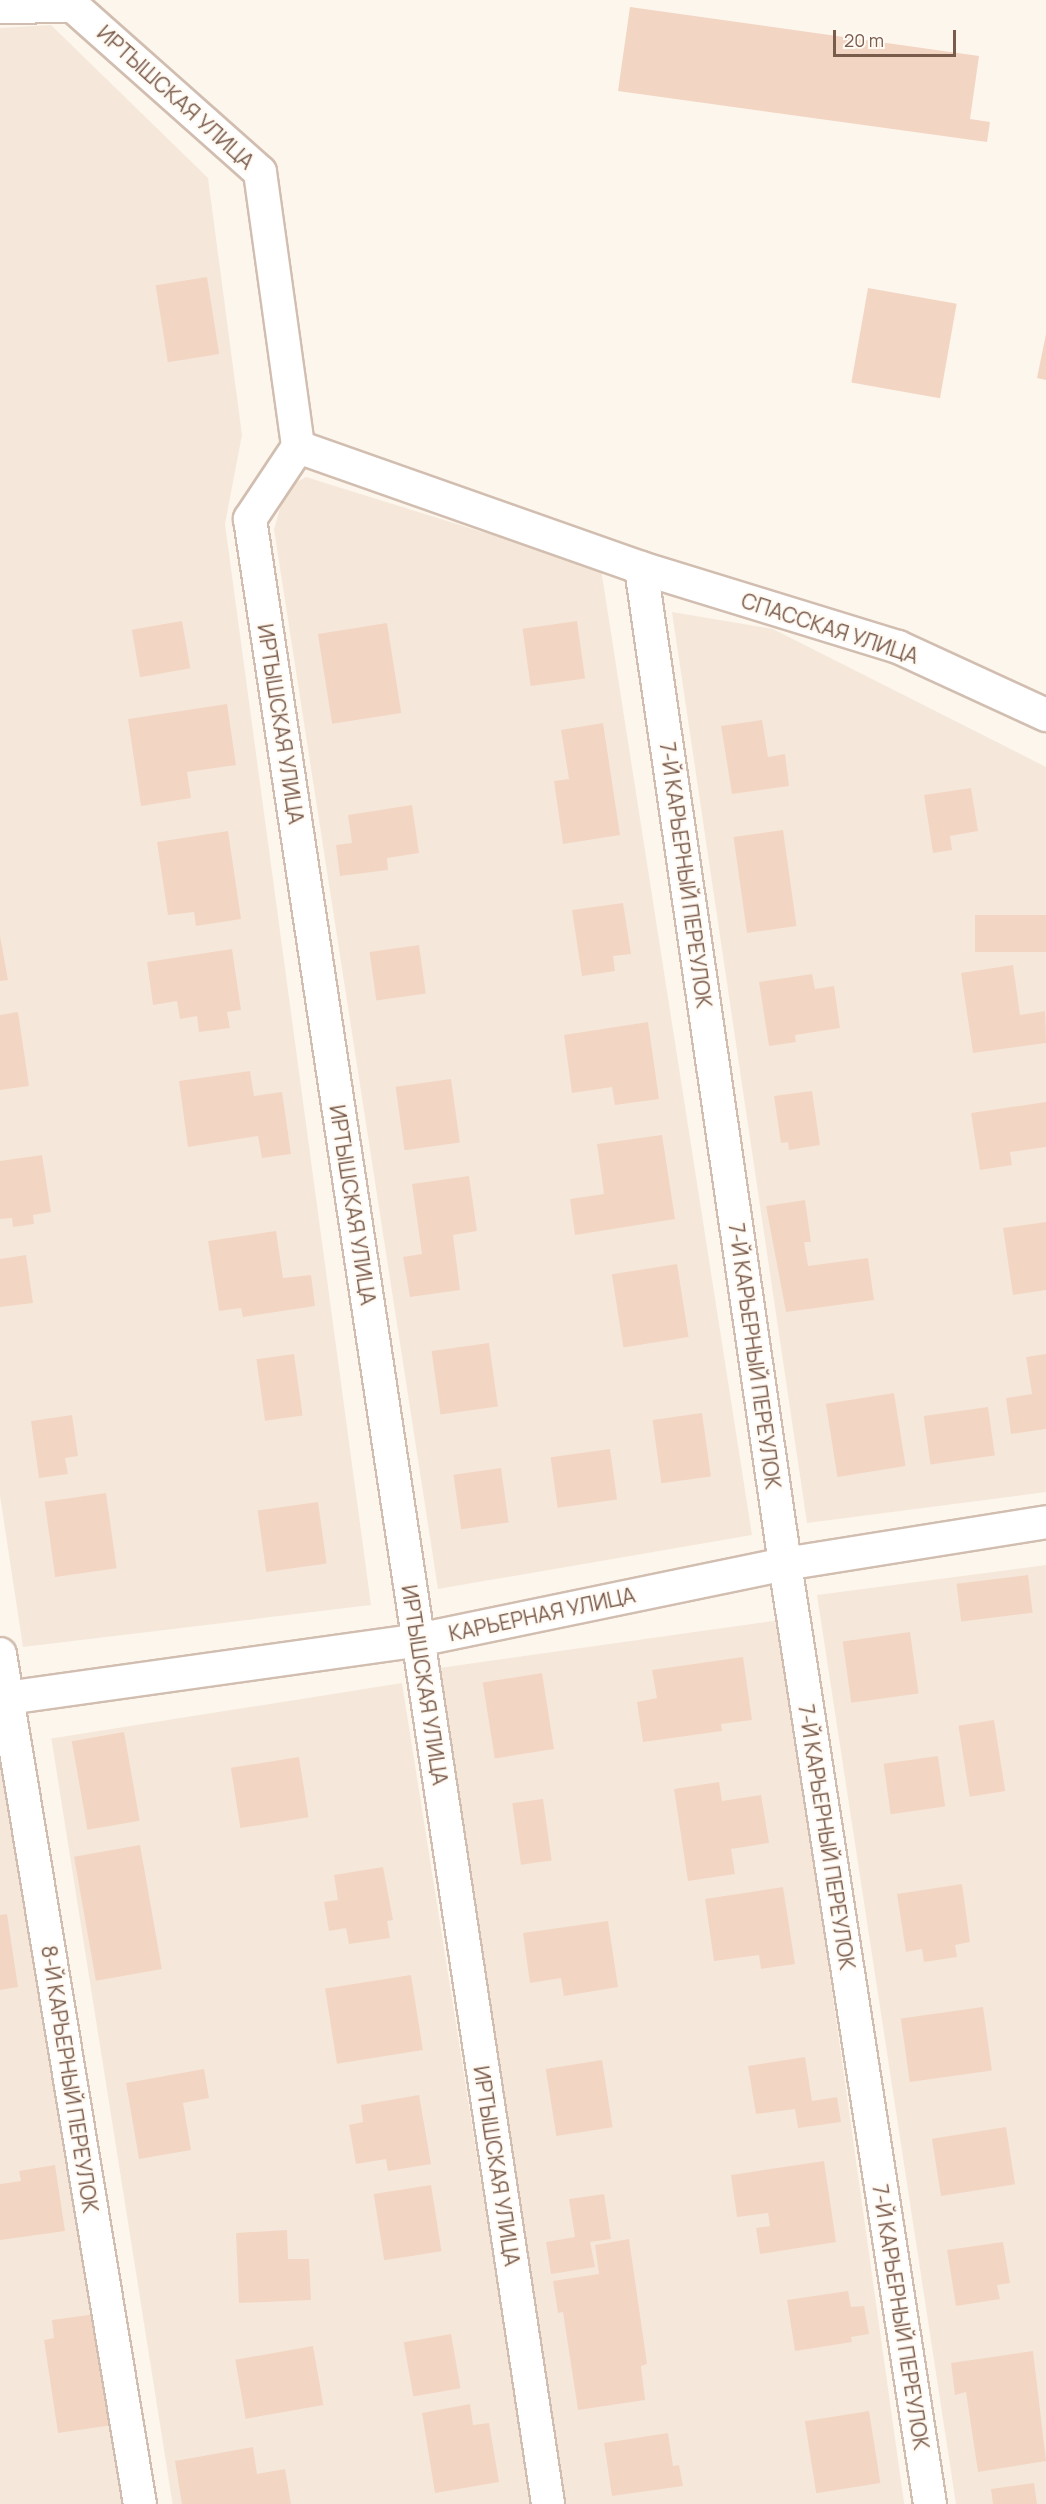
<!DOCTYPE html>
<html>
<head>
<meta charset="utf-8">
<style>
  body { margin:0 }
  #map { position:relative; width:1046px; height:2504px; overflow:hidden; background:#fdf6ec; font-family:Manrope,sans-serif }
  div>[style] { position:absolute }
  .residential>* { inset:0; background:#f5e8da; transform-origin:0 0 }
  .building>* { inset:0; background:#f3d5c3; transform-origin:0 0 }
  .roads { filter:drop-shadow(2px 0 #d1beb0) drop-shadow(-2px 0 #d1beb0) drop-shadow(0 2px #d1beb0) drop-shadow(0 -2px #d1beb0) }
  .street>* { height:32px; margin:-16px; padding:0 16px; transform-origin:16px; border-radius:16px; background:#fff }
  span { translate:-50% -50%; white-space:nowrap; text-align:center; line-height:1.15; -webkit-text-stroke:4.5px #fffaf3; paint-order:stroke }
  .street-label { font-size:21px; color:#7a5c4d }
  .scale { position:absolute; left:833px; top:30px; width:123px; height:27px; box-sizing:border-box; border:3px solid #7a5c4d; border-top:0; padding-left:8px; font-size:18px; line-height:21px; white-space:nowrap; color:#7a5c4d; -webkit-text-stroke:4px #fffaf3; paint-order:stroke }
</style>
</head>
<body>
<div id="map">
  <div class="residential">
    <div style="clip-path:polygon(51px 25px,208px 178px,242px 435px,225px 524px,371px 1605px,23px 1647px,0 1496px,0 28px)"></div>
    <div style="clip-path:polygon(306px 477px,601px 569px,752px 1535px,438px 1589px,274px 529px,286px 488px)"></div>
    <div style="clip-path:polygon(672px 612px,773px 629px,1046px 767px,1046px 1492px,807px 1523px)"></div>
    <div style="clip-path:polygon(1046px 1565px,1046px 2504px,956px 2504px,817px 1595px)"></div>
    <div style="left:780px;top:1620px;width:893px;height:344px;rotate:82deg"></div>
    <div style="left:402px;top:1683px;width:831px;height:355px;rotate:81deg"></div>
    <div style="clip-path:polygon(0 1734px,130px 2504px,0 2504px)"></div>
  </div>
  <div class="building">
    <div style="clip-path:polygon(630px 7px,979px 56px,970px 119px,990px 122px,987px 142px,618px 91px)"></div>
    <div style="left:207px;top:277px;width:78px;height:52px;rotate:81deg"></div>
    <div style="left:868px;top:288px;width:90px;height:96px;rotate:10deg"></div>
    <div style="clip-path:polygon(1046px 334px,1046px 380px,1037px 378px)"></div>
    <div style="left:182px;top:621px;width:48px;height:51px;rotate:80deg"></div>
    <div style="left:577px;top:621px;width:58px;height:55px;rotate:82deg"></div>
    <div style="left:387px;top:623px;width:91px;height:70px;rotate:81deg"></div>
    <div style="clip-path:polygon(227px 704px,236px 765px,187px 772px,191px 798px,141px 806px,128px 719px)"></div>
    <div style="clip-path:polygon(762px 720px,768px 757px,785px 754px,789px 786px,732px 794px,721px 726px)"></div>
    <div style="clip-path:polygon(603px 723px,620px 835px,563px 844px,554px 781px,569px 779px,561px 730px)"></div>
    <div style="clip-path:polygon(971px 788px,978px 831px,950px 836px,952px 850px,933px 853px,924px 795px)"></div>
    <div style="clip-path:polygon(412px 805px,419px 853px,387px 858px,388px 870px,340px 876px,336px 845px,352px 843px,348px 815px)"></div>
    <div style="left:783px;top:830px;width:97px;height:50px;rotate:82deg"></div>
    <div style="clip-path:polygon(228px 831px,241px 919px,196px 926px,194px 912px,168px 915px,157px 842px)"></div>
    <div style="clip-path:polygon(623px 903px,631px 954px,613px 956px,615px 971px,582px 976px,572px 910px)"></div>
    <div style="left:1046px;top:915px;width:37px;height:71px;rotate:90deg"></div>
    <div style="clip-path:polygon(0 936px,8px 980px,0 981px)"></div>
    <div style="left:419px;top:945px;width:49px;height:50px;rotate:82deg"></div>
    <div style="clip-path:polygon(232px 949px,241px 1010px,227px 1012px,230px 1028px,199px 1032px,197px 1016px,180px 1019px,177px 1001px,153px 1005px,147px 962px)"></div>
    <div style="clip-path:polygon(1013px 965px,1020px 1015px,1045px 1011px,1046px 1043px,973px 1053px,961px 973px)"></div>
    <div style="clip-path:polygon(812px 974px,815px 989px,834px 986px,840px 1028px,795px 1035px,796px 1042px,769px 1046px,759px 982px)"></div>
    <div style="clip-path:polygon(18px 1012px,29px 1086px,0 1090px,0 1015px)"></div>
    <div style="clip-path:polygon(648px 1022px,659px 1099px,615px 1105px,612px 1087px,572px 1093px,564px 1035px)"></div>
    <div style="clip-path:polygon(250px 1071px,254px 1096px,282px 1092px,291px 1154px,262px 1158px,258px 1136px,188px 1147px,179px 1081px)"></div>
    <div style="left:451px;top:1079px;width:64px;height:56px;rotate:82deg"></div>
    <div style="clip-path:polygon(812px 1091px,820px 1145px,789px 1150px,788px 1142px,781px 1143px,774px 1096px)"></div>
    <div style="clip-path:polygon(1046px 1102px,1046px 1147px,1010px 1152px,1012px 1165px,980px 1170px,971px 1113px)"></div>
    <div style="clip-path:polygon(662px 1135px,675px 1219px,575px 1235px,570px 1199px,604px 1194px,597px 1144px)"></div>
    <div style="clip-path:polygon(42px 1155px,51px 1212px,33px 1215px,34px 1224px,13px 1227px,12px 1218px,0 1219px,0 1161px)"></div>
    <div style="clip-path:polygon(469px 1176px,477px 1231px,453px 1235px,460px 1290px,410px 1297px,403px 1257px,422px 1254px,412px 1184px)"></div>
    <div style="clip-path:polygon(805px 1200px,811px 1242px,804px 1242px,808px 1266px,868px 1258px,874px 1300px,786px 1312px,766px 1206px)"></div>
    <div style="clip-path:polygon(1046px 1222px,1046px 1290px,1013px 1295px,1003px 1228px)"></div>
    <div style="clip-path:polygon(276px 1231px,283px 1278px,311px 1275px,315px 1306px,243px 1317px,241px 1308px,219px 1311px,208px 1241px)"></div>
    <div style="clip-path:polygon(26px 1255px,33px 1303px,0 1307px,0 1259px)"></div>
    <div style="left:677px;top:1264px;width:74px;height:66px;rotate:81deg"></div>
    <div style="left:489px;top:1343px;width:64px;height:58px;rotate:82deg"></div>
    <div style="left:294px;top:1354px;width:62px;height:38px;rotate:82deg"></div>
    <div style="clip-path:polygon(1046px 1354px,1046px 1429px,1011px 1434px,1006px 1398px,1032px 1394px,1026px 1357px)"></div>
    <div style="left:894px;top:1393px;width:74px;height:69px;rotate:81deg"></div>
    <div style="left:988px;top:1407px;width:49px;height:65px;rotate:82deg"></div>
    <div style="left:702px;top:1413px;width:64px;height:50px;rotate:82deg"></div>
    <div style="clip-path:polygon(72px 1415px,78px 1456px,65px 1458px,68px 1474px,39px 1478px,31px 1421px)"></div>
    <div style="left:610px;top:1449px;width:51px;height:60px;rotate:82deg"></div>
    <div style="left:501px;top:1468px;width:55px;height:48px;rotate:82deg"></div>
    <div style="left:106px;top:1493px;width:76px;height:62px;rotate:82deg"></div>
    <div style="left:318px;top:1502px;width:62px;height:61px;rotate:82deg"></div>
    <div style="left:1028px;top:1575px;width:38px;height:72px;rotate:83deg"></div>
    <div style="left:910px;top:1632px;width:62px;height:68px;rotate:82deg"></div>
    <div style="clip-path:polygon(743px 1657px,752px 1720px,721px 1724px,722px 1731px,643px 1742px,637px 1702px,657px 1698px,652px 1670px)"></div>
    <div style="left:542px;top:1673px;width:77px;height:60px;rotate:81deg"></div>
    <div style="left:994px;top:1720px;width:72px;height:36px;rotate:81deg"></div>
    <div style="left:124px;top:1732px;width:90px;height:53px;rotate:80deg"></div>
    <div style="left:938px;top:1756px;width:51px;height:55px;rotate:82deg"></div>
    <div style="left:299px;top:1757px;width:61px;height:69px;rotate:81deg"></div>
    <div style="clip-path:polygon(719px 1782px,722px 1801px,761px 1795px,769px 1843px,731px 1849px,735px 1874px,688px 1881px,674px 1789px)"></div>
    <div style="left:543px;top:1799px;width:62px;height:31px;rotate:82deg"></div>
    <div style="left:140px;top:1845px;width:126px;height:67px;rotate:80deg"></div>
    <div style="clip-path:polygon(383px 1867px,393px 1920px,387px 1921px,390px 1938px,349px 1944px,346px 1928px,329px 1931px,324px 1902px,338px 1900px,334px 1875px)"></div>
    <div style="clip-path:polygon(962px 1884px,970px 1942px,955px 1945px,957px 1957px,924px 1962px,922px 1949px,906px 1952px,897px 1894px)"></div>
    <div style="clip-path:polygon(783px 1887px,795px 1964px,761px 1969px,759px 1955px,714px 1961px,705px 1899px)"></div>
    <div style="clip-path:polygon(7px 1914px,18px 1987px,0 1990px,0 1915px)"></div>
    <div style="clip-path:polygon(608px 1921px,618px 1987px,564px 1996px,561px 1978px,530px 1983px,523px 1933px)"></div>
    <div style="left:411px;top:1975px;width:76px;height:87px;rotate:81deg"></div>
    <div style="left:983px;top:2007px;width:64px;height:83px;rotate:82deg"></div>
    <div style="clip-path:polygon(805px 2057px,812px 2101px,837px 2097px,841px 2122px,798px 2128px,795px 2109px,756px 2114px,748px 2066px)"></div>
    <div style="left:602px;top:2060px;width:68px;height:57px;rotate:81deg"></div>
    <div style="clip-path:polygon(204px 2069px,209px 2098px,183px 2103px,191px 2150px,139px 2159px,126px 2083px)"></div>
    <div style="clip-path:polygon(419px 2095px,431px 2164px,388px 2171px,386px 2159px,356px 2164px,349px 2125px,363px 2122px,361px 2105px)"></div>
    <div style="left:1006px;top:2127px;width:58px;height:75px;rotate:81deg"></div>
    <div style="clip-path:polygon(824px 2161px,836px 2242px,760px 2254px,756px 2228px,770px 2226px,768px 2213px,737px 2217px,731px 2175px)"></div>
    <div style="clip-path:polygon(55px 2165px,65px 2231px,0 2240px,0 2184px,21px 2181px,19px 2171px)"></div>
    <div style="left:431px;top:2185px;width:67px;height:58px;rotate:81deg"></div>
    <div style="clip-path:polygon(604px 2194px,611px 2239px,590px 2242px,595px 2267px,551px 2274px,546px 2242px,575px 2237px,569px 2199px)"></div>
    <div style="clip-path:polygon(287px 2230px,288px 2259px,309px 2259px,311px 2300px,239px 2303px,236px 2233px)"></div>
    <div style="clip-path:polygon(629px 2239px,647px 2364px,641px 2366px,645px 2400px,578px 2410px,563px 2312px,558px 2313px,553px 2281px,599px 2274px,595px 2245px)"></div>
    <div style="clip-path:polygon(1003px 2242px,1010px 2283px,997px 2285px,1000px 2299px,956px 2306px,947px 2250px)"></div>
    <div style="clip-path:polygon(848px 2291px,851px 2307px,864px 2306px,869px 2334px,851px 2337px,852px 2342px,795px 2351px,787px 2300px)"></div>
    <div style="clip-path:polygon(96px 2314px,113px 2425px,58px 2433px,44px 2340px,54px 2338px,52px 2320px)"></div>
    <div style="left:451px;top:2334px;width:55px;height:48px;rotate:80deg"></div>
    <div style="left:313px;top:2346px;width:60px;height:79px;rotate:80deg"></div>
    <div style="clip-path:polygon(1033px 2351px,1046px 2461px,978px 2472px,966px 2392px,955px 2395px,951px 2363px)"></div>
    <div style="clip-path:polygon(470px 2404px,473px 2425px,489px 2423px,499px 2482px,435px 2493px,422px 2413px)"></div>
    <div style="left:869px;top:2411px;width:73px;height:65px;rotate:81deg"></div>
    <div style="clip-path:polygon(668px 2433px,673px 2466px,679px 2465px,683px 2486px,612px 2496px,604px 2443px)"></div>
    <div style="clip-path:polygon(253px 2447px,257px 2474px,285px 2469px,291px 2504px,182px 2504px,175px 2461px)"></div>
    <div style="clip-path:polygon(1034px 2483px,1037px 2504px,993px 2504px,991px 2489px)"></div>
  </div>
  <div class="roads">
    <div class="street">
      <div style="left:73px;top:0;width:6px;rotate:90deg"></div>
      <div style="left:73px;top:6px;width:250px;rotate:41.6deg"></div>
      <div style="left:260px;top:172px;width:278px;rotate:82.1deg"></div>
      <div style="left:298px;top:447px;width:87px;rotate:123.7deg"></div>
      <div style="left:250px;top:519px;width:2007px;rotate:81.46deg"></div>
      <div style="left:0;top:7px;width:73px;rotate:-0.8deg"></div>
      <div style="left:298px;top:447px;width:364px;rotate:19.4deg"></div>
      <div style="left:641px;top:568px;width:269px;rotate:17.1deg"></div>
      <div style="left:898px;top:647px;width:163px;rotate:24.7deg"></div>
      <div style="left:641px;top:568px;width:1006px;rotate:81.77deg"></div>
      <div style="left:785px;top:1564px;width:951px;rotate:81.23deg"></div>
      <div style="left:0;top:1654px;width:861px;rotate:80.65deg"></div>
      <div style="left:0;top:1699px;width:422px;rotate:-8deg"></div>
      <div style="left:418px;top:1640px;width:375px;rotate:-11.7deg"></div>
      <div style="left:785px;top:1564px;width:264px;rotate:-9.1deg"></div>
    </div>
  </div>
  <div class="street-label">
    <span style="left:176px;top:97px;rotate:42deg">ИРТЫШСКАЯ УЛИЦА</span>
    <span style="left:830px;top:628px;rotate:18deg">СПАССКАЯ УЛИЦА</span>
    <span style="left:281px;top:724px;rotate:81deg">ИРТЫШСКАЯ УЛИЦА</span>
    <span style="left:686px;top:875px;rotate:82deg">7-Й КАРЬЕРНЫЙ ПЕРЕУЛОК</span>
    <span style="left:353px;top:1205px;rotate:81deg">ИРТЫШСКАЯ УЛИЦА</span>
    <span style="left:755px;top:1356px;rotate:82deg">7-Й КАРЬЕРНЫЙ ПЕРЕУЛОК</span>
    <span style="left:542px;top:1614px;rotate:-12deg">КАРЬЕРНАЯ УЛИЦА</span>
    <span style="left:425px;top:1685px;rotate:81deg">ИРТЫШСКАЯ УЛИЦА</span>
    <span style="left:827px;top:1837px;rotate:81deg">7-Й КАРЬЕРНЫЙ ПЕРЕУЛОК</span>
    <span style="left:70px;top:2079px;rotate:81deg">8-Й КАРЬЕРНЫЙ ПЕРЕУЛОК</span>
    <span style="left:497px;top:2166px;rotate:81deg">ИРТЫШСКАЯ УЛИЦА</span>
    <span style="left:901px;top:2317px;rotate:81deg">7-Й КАРЬЕРНЫЙ ПЕРЕУЛОК</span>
  </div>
  <div class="scale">20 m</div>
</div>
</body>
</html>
